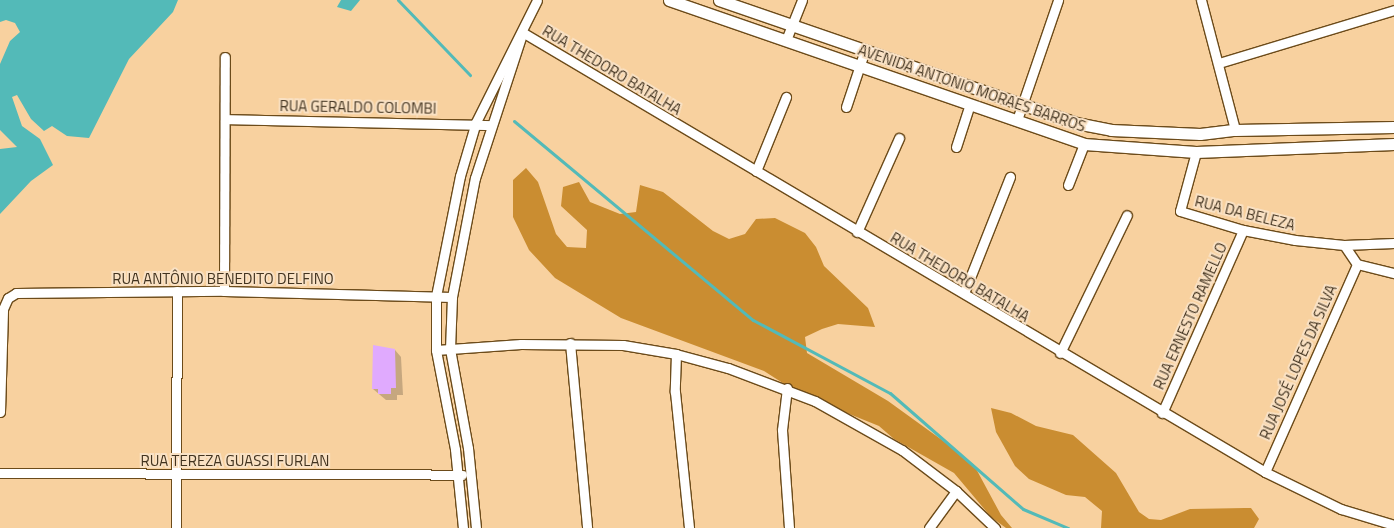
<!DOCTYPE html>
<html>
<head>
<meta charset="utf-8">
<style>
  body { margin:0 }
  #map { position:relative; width:1394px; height:528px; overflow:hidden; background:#f8d19f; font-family:"Titillium Web",sans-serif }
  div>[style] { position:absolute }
  .forest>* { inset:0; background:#ca8d31 }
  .water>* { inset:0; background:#53bab8 }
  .shadow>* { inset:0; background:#0003 }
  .stream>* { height:3px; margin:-1.5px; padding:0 1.5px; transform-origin:1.5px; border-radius:1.5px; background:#53bab8 }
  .building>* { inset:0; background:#e0aafe }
  .roads { filter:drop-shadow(1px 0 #6c4b1a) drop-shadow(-1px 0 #6c4b1a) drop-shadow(0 1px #6c4b1a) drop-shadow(0 -1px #6c4b1a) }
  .minor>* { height:9px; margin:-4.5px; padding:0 4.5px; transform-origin:4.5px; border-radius:4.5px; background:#fff }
  .tertiary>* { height:11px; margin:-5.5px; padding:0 5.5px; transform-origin:5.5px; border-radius:5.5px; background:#fff }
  span { translate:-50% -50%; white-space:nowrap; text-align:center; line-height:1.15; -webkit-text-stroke:4px #f9e1c4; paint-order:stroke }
  .street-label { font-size:15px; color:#42331f }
</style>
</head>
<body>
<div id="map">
  <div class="forest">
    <div style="clip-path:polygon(526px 168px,538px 182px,556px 234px,567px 247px,586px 248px,587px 230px,561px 206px,563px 187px,579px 182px,590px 202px,620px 214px,636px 212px,640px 185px,663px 192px,713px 231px,729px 239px,745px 234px,756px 219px,775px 218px,805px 233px,816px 247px,824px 266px,868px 308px,875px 327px,838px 324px,822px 329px,805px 337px,807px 353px,888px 401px,953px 448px,974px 465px,1001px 515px,1012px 528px,1006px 528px,991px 517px,954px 473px,894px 439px,879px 426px,800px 394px,764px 371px,621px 318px,555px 278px,529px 250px,513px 217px,513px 180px)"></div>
    <div style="clip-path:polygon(991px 408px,1011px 413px,1036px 426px,1073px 435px,1116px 473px,1139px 512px,1149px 519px,1161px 520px,1190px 509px,1245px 508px,1251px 508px,1259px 519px,1254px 528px,1101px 528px,1102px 511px,1085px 497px,1066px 495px,1029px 479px,1015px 466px,996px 432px)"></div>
  </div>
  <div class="water">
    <div style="clip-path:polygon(0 0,178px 0,173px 12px,129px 59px,89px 138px,67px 136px,52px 126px,44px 131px,31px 119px,17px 95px,12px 97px,22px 126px,40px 139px,53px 165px,31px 181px,0 214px,0 149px,17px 147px,0 130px,0 64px,10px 41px,20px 32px,15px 23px,6px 20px,0 22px)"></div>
    <div style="clip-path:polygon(341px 0,360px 0,351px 11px,337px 7px)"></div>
  </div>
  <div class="shadow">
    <div style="clip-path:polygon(395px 350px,401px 357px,403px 395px,397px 395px,397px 400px,386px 400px,373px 389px)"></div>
  </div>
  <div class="stream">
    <div style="left:398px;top:0;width:104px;rotate:46.2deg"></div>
    <div style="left:514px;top:121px;width:311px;rotate:39.8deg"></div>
    <div style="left:753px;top:320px;width:155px;rotate:28.1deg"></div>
    <div style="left:890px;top:393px;width:176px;rotate:41.1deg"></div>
    <div style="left:1023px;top:509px;width:49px;rotate:22.9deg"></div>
  </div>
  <div class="building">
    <div style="clip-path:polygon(373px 345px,395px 349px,396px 388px,391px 388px,391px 394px,378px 394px,378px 389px,372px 389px)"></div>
  </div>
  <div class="roads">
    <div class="minor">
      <div style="left:1201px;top:0;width:134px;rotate:75.3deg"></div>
      <div style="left:522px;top:32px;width:864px;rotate:30.63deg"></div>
      <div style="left:1265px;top:472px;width:85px;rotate:26deg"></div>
      <div style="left:1341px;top:509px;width:55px;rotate:16.8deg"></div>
      <div style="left:786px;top:40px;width:43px;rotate:-68.2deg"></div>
      <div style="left:1219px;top:63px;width:183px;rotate:-16.8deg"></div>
      <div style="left:846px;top:107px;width:60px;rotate:-71.6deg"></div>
      <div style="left:225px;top:119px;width:266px;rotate:1.3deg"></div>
      <div style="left:1017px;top:120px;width:127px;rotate:-71.1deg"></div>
      <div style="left:956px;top:147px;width:45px;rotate:-72deg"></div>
      <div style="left:1196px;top:152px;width:61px;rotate:105.2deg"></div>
      <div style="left:1180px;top:211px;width:66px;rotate:16.8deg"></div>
      <div style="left:1243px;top:230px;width:53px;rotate:10.9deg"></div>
      <div style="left:1295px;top:240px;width:49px;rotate:5.8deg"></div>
      <div style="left:1344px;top:245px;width:50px;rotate:-2.3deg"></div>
      <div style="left:756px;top:171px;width:80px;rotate:-67.9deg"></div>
      <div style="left:1068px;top:185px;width:44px;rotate:-68.7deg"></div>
      <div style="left:857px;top:232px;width:103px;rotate:-65.9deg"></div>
      <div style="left:1344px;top:245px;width:23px;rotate:56deg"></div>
      <div style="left:1357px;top:264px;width:38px;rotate:14deg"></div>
      <div style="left:224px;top:291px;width:234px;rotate:-89.8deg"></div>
      <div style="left:964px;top:293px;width:125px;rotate:-68.4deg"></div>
      <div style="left:570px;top:343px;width:186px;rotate:84.7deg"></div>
      <div style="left:436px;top:350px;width:85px;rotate:-4deg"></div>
      <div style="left:521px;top:344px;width:102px;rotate:0.6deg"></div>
      <div style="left:623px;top:345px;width:54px;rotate:9.6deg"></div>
      <div style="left:676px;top:354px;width:54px;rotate:15.1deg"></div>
      <div style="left:728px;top:368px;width:93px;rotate:20.8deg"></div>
      <div style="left:815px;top:401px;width:100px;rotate:29.4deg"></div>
      <div style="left:902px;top:450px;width:68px;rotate:37.2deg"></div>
      <div style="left:956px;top:491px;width:54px;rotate:43.5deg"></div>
      <div style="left:1060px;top:353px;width:153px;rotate:-64.1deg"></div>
      <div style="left:676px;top:354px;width:38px;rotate:92deg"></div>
      <div style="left:675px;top:392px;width:137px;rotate:84.1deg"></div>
      <div style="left:787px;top:388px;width:42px;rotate:96.8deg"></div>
      <div style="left:782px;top:430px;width:98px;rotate:85.9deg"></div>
      <div style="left:0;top:412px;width:103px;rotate:-88.3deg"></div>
      <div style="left:3px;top:309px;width:12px;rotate:-66deg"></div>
      <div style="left:8px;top:298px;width:9px;rotate:-32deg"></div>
      <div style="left:16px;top:293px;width:208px;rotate:-0.6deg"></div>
      <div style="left:224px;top:291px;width:228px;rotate:1.5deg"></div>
      <div style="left:1162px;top:413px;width:200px;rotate:-66.1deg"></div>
      <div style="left:1265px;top:472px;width:227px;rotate:-66.1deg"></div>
      <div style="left:0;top:473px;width:462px;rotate:0.2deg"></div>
      <div style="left:176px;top:528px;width:237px;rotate:-89.8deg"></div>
      <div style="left:463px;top:528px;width:79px;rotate:-95.8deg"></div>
      <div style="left:455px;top:449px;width:101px;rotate:-100.9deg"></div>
      <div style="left:436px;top:350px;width:54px;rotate:-90deg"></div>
      <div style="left:436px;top:296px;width:122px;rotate:-78.7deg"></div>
      <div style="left:460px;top:176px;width:56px;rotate:-73.5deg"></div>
      <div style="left:476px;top:122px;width:136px;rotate:-63.4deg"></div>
      <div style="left:476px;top:528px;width:80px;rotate:-95.7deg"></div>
      <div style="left:468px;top:448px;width:101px;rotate:-100.3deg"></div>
      <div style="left:450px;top:349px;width:52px;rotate:-87.8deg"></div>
      <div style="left:452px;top:297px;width:121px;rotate:-79.1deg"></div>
      <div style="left:475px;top:178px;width:148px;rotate:-71.9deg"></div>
      <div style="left:929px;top:528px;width:46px;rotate:-53.9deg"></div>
    </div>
    <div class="tertiary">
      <div style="left:669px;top:0;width:439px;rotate:19.1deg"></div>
      <div style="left:1084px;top:144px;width:112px;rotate:4.1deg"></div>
      <div style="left:1196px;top:152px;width:198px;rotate:-2.3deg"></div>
      <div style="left:719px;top:0;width:378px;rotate:19deg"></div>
      <div style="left:1076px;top:123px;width:36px;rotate:11deg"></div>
      <div style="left:1111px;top:130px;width:89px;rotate:2.6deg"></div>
      <div style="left:1200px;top:134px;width:35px;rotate:-7deg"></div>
      <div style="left:1235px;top:130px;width:159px;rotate:-1.1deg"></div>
    </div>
  </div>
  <div class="street-label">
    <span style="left:612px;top:70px;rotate:31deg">RUA THEDORO BATALHA</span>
    <span style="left:972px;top:88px;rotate:19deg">AVENIDA ANTONIO MORAES BARROS</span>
    <span style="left:358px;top:107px;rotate:1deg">RUA GERALDO COLOMBI</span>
    <span style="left:1245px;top:213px;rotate:14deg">RUA DA BELEZA</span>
    <span style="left:960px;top:277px;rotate:31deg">RUA THEDORO BATALHA</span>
    <span style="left:223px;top:279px">RUA ANTÔNIO BENEDITO DELFINO</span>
    <span style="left:1190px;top:316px;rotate:-66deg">RUA ERNESTO RAMELLO</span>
    <span style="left:1298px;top:362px;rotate:-66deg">RUA JOSÉ LOPES DA SILVA</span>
    <span style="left:235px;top:461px">RUA TEREZA GUASSI FURLAN</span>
  </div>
</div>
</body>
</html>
